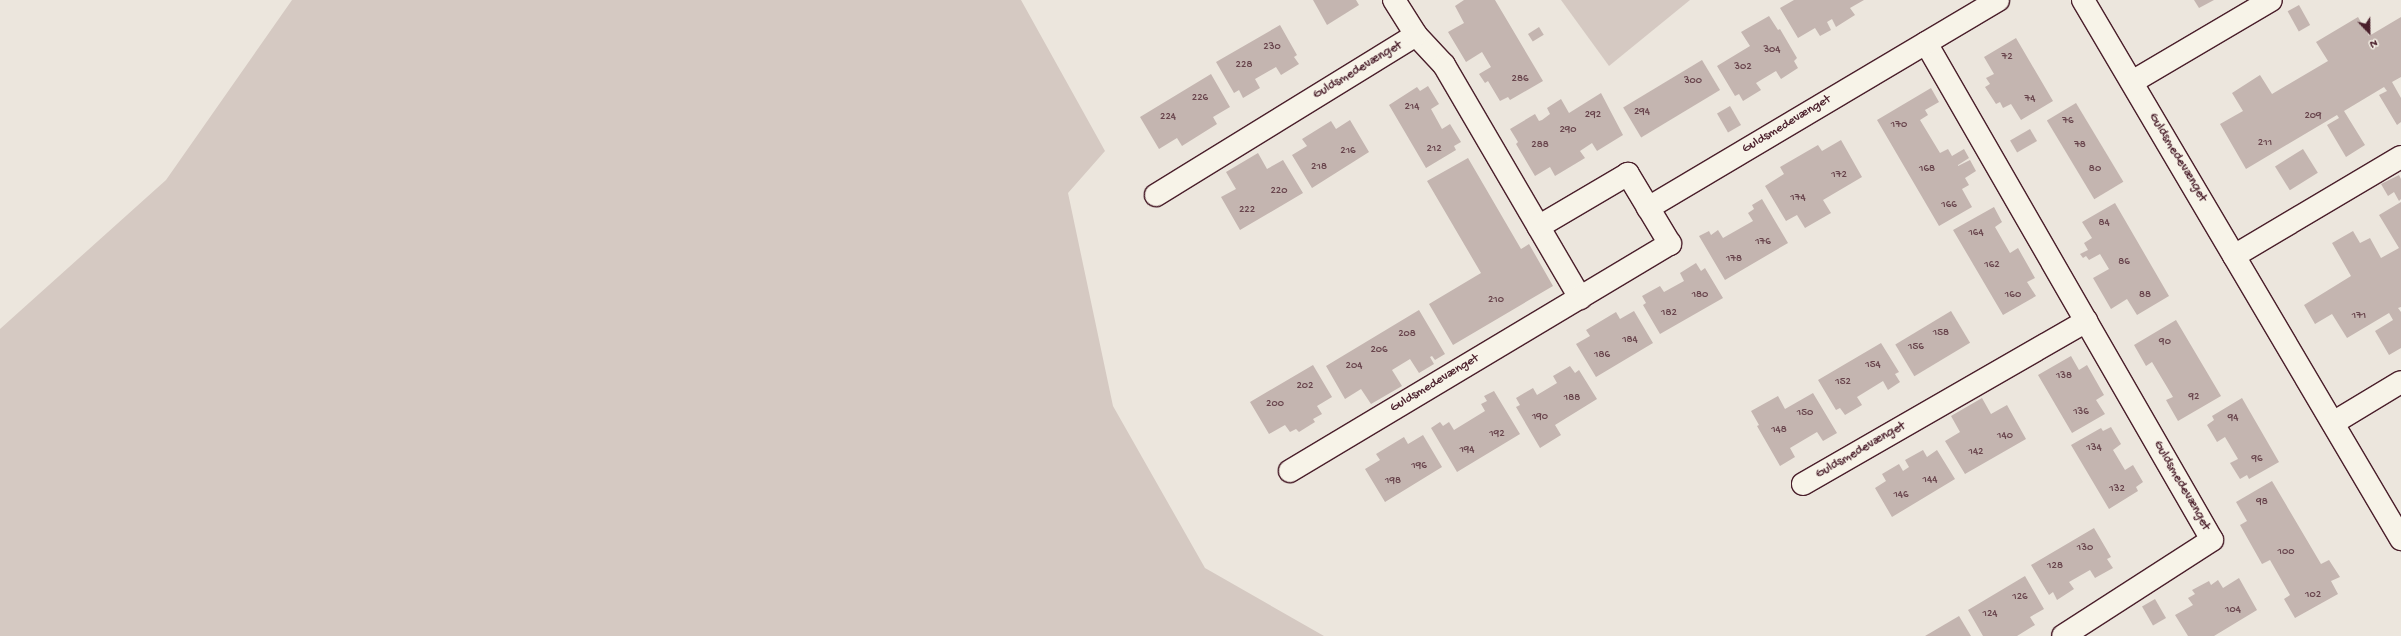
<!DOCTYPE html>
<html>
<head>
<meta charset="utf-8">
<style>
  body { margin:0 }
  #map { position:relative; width:2401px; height:636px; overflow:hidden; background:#ece6dd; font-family:"Gochi Hand",sans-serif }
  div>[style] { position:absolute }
  .green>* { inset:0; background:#d5c9c2 }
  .building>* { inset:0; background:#c4b5b0; transform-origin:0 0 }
  .roads { filter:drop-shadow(1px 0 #4a1f2b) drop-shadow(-1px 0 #4a1f2b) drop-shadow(0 1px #4a1f2b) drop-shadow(0 -1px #4a1f2b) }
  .minor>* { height:22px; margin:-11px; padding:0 11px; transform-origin:11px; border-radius:11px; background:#f7f3e8 }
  span { translate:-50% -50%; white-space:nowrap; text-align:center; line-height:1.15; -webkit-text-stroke:3.5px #f7f3e8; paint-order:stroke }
  .number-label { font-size:11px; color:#68444c }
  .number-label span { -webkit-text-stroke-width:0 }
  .street-label { font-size:13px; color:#4a1f2b }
  .north { position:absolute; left:2349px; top:12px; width:40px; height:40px; -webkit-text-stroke:3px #f7f3e8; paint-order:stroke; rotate:158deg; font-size:11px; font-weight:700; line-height:16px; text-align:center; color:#4a1f2b }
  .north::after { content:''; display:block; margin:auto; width:14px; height:18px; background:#4a1f2b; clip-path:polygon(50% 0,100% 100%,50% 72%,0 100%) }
</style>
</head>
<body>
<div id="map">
  <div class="green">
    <div style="clip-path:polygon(292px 0,1021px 0,1105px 151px,1068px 193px,1113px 406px,1205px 568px,1324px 636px,0 636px,0 329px,166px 180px)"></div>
    <div style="clip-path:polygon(1561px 0,1690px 0,1609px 66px)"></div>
  </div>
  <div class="building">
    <div style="clip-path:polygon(1313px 0,1356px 0,1359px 5px,1327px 25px)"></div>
    <div style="clip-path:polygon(1464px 0,1495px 0,1543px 81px,1510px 100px,1508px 97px,1500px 101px,1488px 81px,1485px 83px,1479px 74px,1491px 67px,1482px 52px,1466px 62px,1448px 32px,1464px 23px,1455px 6px)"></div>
    <div style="clip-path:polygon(1794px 0,1864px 0,1850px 8px,1855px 15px,1836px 27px,1832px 19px,1827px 22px,1831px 30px,1820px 36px,1815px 28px,1798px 38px,1780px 8px)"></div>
    <div style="clip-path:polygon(2194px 0,2214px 0,2199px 8px)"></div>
    <div style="left:2299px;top:5px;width:23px;height:13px;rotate:61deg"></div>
    <div style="clip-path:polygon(1769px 16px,1778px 30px,1780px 29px,1797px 58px,1794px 61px,1798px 68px,1781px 79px,1776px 71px,1756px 83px,1761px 90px,1743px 101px,1739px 94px,1735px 96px,1717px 66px,1750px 46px,1741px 32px)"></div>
    <div style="clip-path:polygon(2358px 17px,2369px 36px,2401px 17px,2401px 77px,2392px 82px,2401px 98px,2401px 122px,2397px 125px,2379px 95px,2387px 91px,2384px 87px,2344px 111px,2365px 145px,2346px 157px,2327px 125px,2339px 118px,2337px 115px,2246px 169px,2220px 124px,2243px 111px,2232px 93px,2260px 75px,2272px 94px,2328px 61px,2316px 42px)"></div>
    <div style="clip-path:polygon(1280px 25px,1297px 55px,1294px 57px,1299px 64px,1281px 75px,1276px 67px,1255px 79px,1260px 88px,1243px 98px,1239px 90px,1234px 93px,1216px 62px)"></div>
    <div style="left:1539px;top:27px;width:9px;height:13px;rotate:58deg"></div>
    <div style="clip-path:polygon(2016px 38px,2053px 101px,2021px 120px,2011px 104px,2003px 108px,2000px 102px,1996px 104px,1985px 87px,1990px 84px,1986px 78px,1994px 74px,1984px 57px)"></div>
    <div style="left:1702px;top:60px;width:35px;height:92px;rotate:59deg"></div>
    <div style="clip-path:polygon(1211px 74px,1230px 107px,1213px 117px,1217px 124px,1182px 146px,1177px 138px,1159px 149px,1140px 117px)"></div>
    <div style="clip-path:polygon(1428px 86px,1439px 104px,1431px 109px,1442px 129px,1450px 124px,1461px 142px,1454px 146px,1456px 150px,1426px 168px,1389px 105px,1417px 87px,1420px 91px)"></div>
    <div style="clip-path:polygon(1931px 88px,1939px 102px,1925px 110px,1928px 115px,1920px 120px,1940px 153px,1948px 149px,1952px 156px,1964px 149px,1969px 158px,1958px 165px,1958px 166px,1970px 160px,1976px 171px,1965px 178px,1969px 185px,1962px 189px,1972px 207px,1939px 226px,1877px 120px)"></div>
    <div style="clip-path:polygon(1601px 93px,1623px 135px,1597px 151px,1592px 143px,1580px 151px,1585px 158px,1555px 176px,1550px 167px,1535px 176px,1516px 144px,1518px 142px,1510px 129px,1535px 114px,1539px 121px,1542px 120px,1550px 114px,1547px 108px,1561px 99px,1569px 113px)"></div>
    <div style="left:2076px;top:103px;width:92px;height:34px;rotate:59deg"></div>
    <div style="left:1730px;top:106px;width:22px;height:15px;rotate:60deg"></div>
    <div style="clip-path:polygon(1350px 120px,1369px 152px,1312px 188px,1292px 155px,1307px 146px,1302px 139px,1331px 121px,1336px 129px)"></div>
    <div style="left:2030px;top:129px;width:14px;height:23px;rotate:60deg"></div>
    <div style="clip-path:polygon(1841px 140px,1862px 177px,1823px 200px,1831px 213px,1805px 228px,1797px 215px,1786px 221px,1765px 186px,1784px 174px,1780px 167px,1818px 145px,1822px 151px)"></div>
    <div style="left:2303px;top:149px;width:28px;height:33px;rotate:58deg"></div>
    <div style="clip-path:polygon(1258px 153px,1267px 169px,1283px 160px,1303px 193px,1240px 230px,1221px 197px,1236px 189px,1226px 172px)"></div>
    <div style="clip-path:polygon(1468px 158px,1521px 249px,1529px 244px,1553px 286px,1453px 345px,1429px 304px,1481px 273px,1427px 181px)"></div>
    <div style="clip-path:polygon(2399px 175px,2401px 179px,2401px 199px,2399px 201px,2394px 192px,2388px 196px,2381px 184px)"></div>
    <div style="clip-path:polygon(1762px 199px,1788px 243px,1725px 280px,1699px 236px,1709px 231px,1711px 235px,1718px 230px,1723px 238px,1753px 221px,1748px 213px,1754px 209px,1752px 205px)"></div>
    <div style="clip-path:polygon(2401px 202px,2401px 307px,2398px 308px,2401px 312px,2401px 348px,2389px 355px,2375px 331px,2393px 320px,2389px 313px,2347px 338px,2332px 314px,2315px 324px,2304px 305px,2351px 276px,2332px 243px,2353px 231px,2360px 243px,2370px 238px,2381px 258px,2399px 248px,2379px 215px)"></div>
    <div style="clip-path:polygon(2115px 203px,2169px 296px,2137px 315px,2127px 299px,2111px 309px,2093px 278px,2109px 269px,2100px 254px,2089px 260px,2086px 256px,2083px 258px,2080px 254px,2088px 250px,2084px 243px,2092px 238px,2082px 222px)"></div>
    <div style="clip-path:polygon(1994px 207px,2002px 222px,1995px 227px,2010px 253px,2018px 248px,2035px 278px,2027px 282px,2036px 296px,2003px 315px,1953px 230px)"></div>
    <div style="clip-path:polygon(1696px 263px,1701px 271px,1705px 268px,1723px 298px,1660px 334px,1643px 305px,1646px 303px,1642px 296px,1660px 286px,1664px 292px,1684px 281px,1680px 273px)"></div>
    <div style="clip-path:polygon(1419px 310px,1445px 354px,1435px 360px,1432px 356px,1430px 357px,1434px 364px,1419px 373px,1410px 359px,1392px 370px,1402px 386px,1371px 404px,1361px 389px,1345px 399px,1326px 366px)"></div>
    <div style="clip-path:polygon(1634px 311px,1653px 343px,1596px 377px,1576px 344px,1590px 336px,1586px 330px,1616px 312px,1620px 319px)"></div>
    <div style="left:1951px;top:311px;width:37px;height:65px;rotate:59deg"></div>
    <div style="clip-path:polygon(2176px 320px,2221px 396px,2178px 421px,2166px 400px,2173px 397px,2152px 362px,2146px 366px,2134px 345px)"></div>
    <div style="clip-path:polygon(1881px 343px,1899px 372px,1895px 374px,1900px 382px,1888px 390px,1883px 381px,1857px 397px,1862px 405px,1845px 415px,1840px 408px,1836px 410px,1818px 380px)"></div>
    <div style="clip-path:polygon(2071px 356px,2079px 370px,2087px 365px,2104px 395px,2096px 400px,2105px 414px,2072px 433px,2038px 375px)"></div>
    <div style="clip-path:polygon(1313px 365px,1332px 397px,1317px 406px,1322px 414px,1313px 419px,1315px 422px,1299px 432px,1296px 429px,1290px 432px,1285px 425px,1269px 434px,1250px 402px)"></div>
    <div style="clip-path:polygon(1570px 366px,1575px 373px,1579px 370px,1597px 399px,1555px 425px,1561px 435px,1540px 448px,1516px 407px,1520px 405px,1516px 398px,1533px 388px,1537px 395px,1557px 383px,1553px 376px)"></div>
    <div style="clip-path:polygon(1494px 391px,1520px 434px,1457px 472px,1431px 428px,1440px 422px,1443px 426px,1449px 422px,1454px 430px,1485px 411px,1481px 404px,1487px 401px,1484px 396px)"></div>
    <div style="clip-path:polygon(1813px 393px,1837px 433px,1823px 441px,1817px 432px,1790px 448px,1795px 457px,1780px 466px,1757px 426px,1759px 425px,1751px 411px,1778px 396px,1785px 409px)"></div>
    <div style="clip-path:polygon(1982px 398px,1991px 414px,2007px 405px,2026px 439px,1965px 474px,1945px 441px,1960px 432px,1951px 416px)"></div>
    <div style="clip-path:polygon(2242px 398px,2279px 462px,2249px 479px,2247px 475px,2240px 479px,2230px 463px,2238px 459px,2225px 437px,2217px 442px,2207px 425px,2214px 420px,2212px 416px)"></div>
    <div style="clip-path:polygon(2111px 427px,2121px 444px,2113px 450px,2125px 470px,2133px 465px,2143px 482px,2136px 487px,2138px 491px,2109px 509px,2071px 445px,2101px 428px,2103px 431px)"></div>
    <div style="clip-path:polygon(1423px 435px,1442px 467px,1385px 502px,1365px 469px,1380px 460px,1376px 454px,1404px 437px,1408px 444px)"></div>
    <div style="clip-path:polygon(1923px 450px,1927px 457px,1937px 450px,1955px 479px,1892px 517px,1875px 488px,1886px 481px,1882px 474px,1899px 464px,1903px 471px,1909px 467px,1905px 460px)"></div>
    <div style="clip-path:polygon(2272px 481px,2321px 564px,2329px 560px,2340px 577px,2331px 581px,2338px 594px,2295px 618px,2284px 599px,2290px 595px,2270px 560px,2262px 564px,2240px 525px,2247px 521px,2236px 502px)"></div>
    <div style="clip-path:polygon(2094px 528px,2111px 557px,2107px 559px,2113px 568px,2095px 578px,2090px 570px,2069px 582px,2074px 589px,2057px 600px,2053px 592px,2049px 595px,2031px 565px)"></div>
    <div style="clip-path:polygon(2025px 576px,2044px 609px,2030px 617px,2035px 625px,2017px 636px,1983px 636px,1968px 610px)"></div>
    <div style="clip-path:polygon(2239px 578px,2257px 610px,2214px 636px,2188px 636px,2175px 615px,2193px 605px,2188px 598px,2195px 594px,2192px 590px,2209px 581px,2211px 585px,2218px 580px,2223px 588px)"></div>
    <div style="left:2155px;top:599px;width:22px;height:15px;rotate:60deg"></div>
    <div style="clip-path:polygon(1959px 616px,1971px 636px,1925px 636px)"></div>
  </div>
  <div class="roads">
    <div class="minor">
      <div style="left:1394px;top:0;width:41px;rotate:57.8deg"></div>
      <div style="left:1416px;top:35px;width:41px;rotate:47deg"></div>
      <div style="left:1444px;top:65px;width:270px;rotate:59.7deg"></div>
      <div style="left:2083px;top:0;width:626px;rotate:59.46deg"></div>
      <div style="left:1926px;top:43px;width:573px;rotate:60.08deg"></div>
      <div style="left:2212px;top:540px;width:177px;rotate:147.2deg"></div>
      <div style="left:2132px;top:82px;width:161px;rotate:-30.5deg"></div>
      <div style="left:1156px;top:195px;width:305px;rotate:-31.6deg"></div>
      <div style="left:1648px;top:208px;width:407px;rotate:-30.7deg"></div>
      <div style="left:2234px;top:256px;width:194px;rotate:-30.7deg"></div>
      <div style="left:2333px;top:423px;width:79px;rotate:-31.1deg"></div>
      <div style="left:1290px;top:471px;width:443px;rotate:-30.9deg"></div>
      <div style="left:1670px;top:244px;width:82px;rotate:-121deg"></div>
      <div style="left:1628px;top:174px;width:104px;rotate:149.5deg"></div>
      <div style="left:1803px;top:484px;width:327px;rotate:-29.9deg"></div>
    </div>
  </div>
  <div class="number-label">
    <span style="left:1272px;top:47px">230</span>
    <span style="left:1772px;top:50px">304</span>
    <span style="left:2007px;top:57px">72</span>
    <span style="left:1244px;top:65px">228</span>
    <span style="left:1743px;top:67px">302</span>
    <span style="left:1520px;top:79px">286</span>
    <span style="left:1693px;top:81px">300</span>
    <span style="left:1200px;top:98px">226</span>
    <span style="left:2030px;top:99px">74</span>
    <span style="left:1412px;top:107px">214</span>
    <span style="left:1642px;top:112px">294</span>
    <span style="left:1593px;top:115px">292</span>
    <span style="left:2313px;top:116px">209</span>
    <span style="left:1168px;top:117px">224</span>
    <span style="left:2068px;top:121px">76</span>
    <span style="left:1899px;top:125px">170</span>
    <span style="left:1568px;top:130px">290</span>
    <span style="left:2265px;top:143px">211</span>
    <span style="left:1540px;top:145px">288</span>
    <span style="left:2080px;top:145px">78</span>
    <span style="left:1434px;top:149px">212</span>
    <span style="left:1348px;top:151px">216</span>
    <span style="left:1319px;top:167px">218</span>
    <span style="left:1927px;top:169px">168</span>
    <span style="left:2095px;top:169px">80</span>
    <span style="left:1839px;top:175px">172</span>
    <span style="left:1279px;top:191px">220</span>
    <span style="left:1798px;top:198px">174</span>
    <span style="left:1949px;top:205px">166</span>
    <span style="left:1247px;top:210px">222</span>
    <span style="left:2104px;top:223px">84</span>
    <span style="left:1976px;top:233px">164</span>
    <span style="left:1763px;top:242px">176</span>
    <span style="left:1734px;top:259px">178</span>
    <span style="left:2124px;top:262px">86</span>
    <span style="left:1992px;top:265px">162</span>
    <span style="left:1700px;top:295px">180</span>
    <span style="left:2013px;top:295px">160</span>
    <span style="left:2145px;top:295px">88</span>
    <span style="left:1496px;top:300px">210</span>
    <span style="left:1669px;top:313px">182</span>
    <span style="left:2359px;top:316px">171</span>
    <span style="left:1941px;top:333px">158</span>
    <span style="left:1407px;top:334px">208</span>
    <span style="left:1630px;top:340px">184</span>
    <span style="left:2165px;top:342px">90</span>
    <span style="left:1916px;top:347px">156</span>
    <span style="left:1379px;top:350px">206</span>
    <span style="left:1602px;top:355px">186</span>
    <span style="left:1873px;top:365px">154</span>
    <span style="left:1354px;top:366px">204</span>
    <span style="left:2064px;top:376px">138</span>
    <span style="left:1843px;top:382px">152</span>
    <span style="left:1305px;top:386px">202</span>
    <span style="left:2194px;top:397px">92</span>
    <span style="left:1572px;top:398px">188</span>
    <span style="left:1275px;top:404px">200</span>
    <span style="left:2081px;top:412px">136</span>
    <span style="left:1805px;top:413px">150</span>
    <span style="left:1540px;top:417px">190</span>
    <span style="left:2233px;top:418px">94</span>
    <span style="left:1779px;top:430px">148</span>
    <span style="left:1497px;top:434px">192</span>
    <span style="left:2005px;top:436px">140</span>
    <span style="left:2094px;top:448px">134</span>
    <span style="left:1467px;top:450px">194</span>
    <span style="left:1976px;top:452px">142</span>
    <span style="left:2257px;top:459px">96</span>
    <span style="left:1419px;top:466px">196</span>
    <span style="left:1930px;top:480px">144</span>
    <span style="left:1393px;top:481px">198</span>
    <span style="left:2117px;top:489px">132</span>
    <span style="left:1901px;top:495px">146</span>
    <span style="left:2262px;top:502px">98</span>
    <span style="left:2085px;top:548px">130</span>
    <span style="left:2286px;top:552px">100</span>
    <span style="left:2055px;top:566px">128</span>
    <span style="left:2313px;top:595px">102</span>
    <span style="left:2020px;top:597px">126</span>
    <span style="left:2233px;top:610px">104</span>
    <span style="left:1990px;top:614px">124</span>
  </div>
  <div class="street-label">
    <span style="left:1358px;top:71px;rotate:-31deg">Guldsmedevænget</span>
    <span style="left:1787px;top:125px;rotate:-31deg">Guldsmedevænget</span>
    <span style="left:2177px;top:158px;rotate:59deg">Guldsmedevænget</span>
    <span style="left:1435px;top:384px;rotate:-31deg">Guldsmedevænget</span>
    <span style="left:1861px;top:451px;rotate:-30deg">Guldsmedevænget</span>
    <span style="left:2181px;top:486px;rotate:60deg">Guldsmedevænget</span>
  </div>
  <div class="north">N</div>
</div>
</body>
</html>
